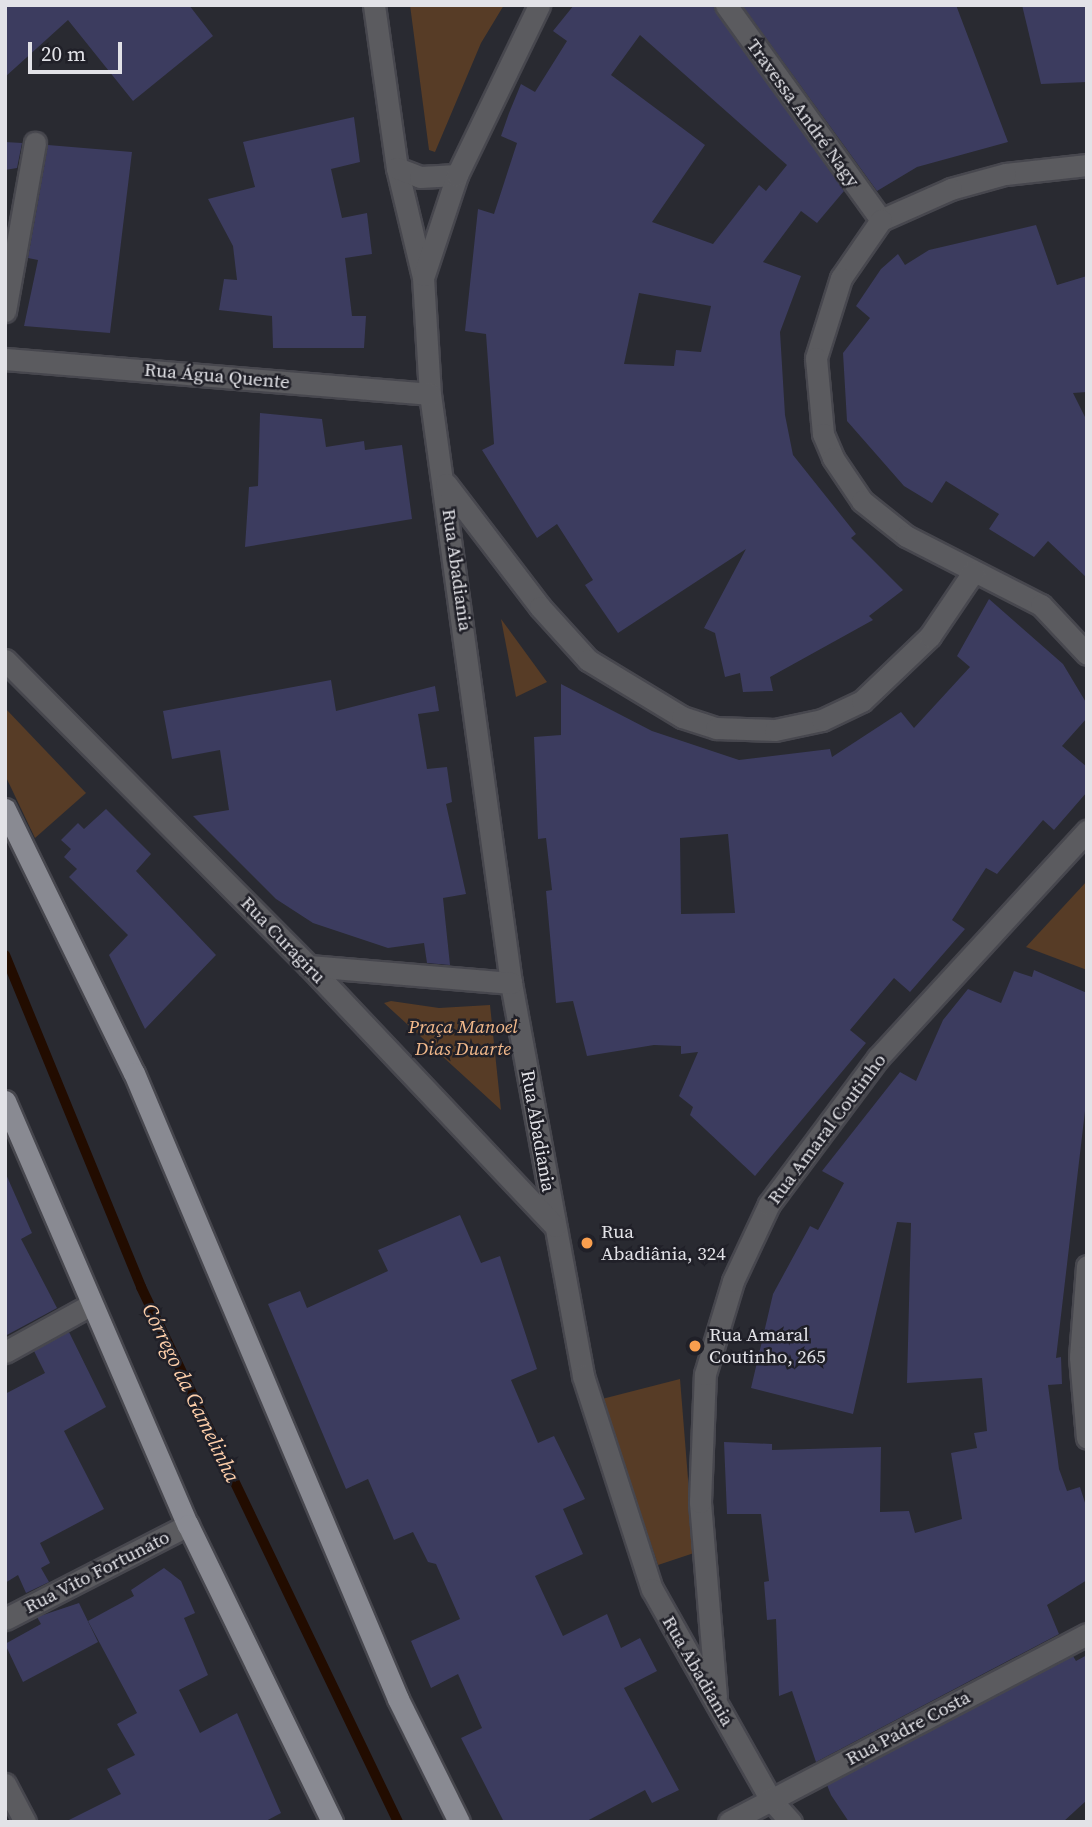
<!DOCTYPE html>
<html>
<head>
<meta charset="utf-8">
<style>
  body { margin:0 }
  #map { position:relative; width:1092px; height:1827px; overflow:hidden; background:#292a31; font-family:"Source Serif 4",serif }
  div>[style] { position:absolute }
  .green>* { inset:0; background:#573c26 }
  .stream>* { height:10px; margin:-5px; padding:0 5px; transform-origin:5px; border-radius:5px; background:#220c00 }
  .building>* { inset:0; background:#3c3c5f }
  .roads { filter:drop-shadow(2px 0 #47474e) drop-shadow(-2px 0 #47474e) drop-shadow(0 2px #47474e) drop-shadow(0 -2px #47474e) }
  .minor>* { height:21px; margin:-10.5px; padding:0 10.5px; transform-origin:10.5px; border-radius:10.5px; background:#5b5b5f }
  .major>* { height:21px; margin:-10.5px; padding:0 10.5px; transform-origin:10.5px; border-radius:10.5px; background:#898a92 }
  .dots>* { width:19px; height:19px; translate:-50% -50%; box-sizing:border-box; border:4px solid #202028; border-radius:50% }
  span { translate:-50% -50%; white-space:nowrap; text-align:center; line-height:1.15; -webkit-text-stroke:5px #202028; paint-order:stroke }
  .street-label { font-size:19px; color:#e2e2e7 }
  .park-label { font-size:19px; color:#f2b98b; font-style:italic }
  .poi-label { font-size:19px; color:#e2e2e7 }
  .left { translate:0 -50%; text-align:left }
  .water-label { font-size:21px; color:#fecfaa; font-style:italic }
  .frame { position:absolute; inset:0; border:7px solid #e2e2e7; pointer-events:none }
  .scale { position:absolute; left:28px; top:42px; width:94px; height:32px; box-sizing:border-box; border:4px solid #e2e2e7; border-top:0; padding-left:9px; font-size:21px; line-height:24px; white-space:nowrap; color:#e2e2e7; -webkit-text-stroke:5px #202028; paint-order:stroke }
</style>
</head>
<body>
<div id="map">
  <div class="green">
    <div style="clip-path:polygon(410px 5px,504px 5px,481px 43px,435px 152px,429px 150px)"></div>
    <div style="clip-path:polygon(501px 619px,547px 682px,516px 697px)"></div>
    <div style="clip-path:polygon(5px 708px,86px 793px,35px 838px,5px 775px)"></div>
    <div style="clip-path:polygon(1087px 881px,1087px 970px,1026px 947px)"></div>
    <div style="clip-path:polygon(391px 1001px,439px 1008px,490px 1005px,501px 1110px,384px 1003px)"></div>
    <div style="clip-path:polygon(680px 1379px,694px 1553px,658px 1565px,602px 1399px)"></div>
  </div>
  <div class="stream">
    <div style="left:5px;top:955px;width:359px;rotate:67.7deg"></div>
    <div style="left:141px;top:1287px;width:594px;rotate:64.34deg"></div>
  </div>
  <div class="building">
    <div style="clip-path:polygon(5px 5px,189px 5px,213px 36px,133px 101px,68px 20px,5px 77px)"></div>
    <div style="clip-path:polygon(evenodd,574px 5px,713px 5px,844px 191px,817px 223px,801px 211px,763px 262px,801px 276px,780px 332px,785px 415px,793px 455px,856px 534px,851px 538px,903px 590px,869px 616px,873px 620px,770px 677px,773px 691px,743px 692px,740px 673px,725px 677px,715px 633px,704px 628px,746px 549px,618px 633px,585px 585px,593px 580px,557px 524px,537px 538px,482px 450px,494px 444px,486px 334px,465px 331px,478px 209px,494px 214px,517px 143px,501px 136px,509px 113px,521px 84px,535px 92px,567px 41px,553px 31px,574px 5px,640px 35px,787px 165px,766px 191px,759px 185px,713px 244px,652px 222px,705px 145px,611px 75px,640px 35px,574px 5px,639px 293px,711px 306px,701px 352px,676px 350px,674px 366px,624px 364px,639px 293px)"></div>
    <div style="clip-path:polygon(742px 5px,956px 5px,1008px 142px,917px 167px,877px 191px)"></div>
    <div style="clip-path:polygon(1022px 5px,1087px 5px,1087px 82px,1041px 84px)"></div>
    <div style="clip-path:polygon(354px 117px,360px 162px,331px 169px,342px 218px,367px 213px,372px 254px,345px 258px,352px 316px,366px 316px,364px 348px,273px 348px,272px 316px,219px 310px,224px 279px,237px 280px,233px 246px,208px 199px,255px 187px,243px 142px)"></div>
    <div style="clip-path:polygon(5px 142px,22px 143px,17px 168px,5px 170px)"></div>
    <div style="clip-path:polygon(48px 145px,132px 152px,110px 333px,24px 326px,38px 260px,28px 258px)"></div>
    <div style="clip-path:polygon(1036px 225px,1057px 285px,1087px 276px,1087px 392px,1073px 393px,1087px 421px,1087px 578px,1048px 541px,1034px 557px,989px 529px,999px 514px,946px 481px,932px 503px,904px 486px,847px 421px,843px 353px,870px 318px,856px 306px,881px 269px,898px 254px,905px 265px,929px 250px)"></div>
    <div style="clip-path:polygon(260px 413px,322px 419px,326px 447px,364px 441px,365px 450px,402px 445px,412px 519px,245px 547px,249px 487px,258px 486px)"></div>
    <div style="clip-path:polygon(evenodd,989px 599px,1063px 664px,1087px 704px,1087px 718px,1062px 746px,1087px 767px,1087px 792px,1054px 830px,1043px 820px,997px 874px,986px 868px,952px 920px,965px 929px,910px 992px,894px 978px,850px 1030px,866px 1043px,755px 1176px,690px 1115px,693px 1107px,679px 1096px,698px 1052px,681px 1054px,681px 1046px,654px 1045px,587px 1056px,573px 1001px,556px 1003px,546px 891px,552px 890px,546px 838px,538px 839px,534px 737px,561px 735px,561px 684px,652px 731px,739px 760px,830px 749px,832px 757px,901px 712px,914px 728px,970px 667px,957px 656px,989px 599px,728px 834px,735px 913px,681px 914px,680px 838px,728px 834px)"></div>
    <div style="clip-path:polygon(331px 680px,336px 711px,435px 686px,439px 711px,418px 714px,427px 769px,447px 767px,452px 802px,446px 804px,466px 894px,443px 898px,450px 965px,427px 963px,424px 943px,388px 948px,313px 923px,276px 899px,193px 816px,229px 810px,220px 750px,172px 759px,163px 711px)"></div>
    <div style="clip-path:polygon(106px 809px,151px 854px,136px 871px,216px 955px,145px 1029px,109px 955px,128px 935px,69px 877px,77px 869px,64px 857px,71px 849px,61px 840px,78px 823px,84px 829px)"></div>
    <div style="clip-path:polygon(1034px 970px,1087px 993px,1087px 1094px,1056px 1358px,1061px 1357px,1062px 1384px,1048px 1385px,1059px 1469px,1067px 1491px,1080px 1487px,1087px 1509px,1087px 1580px,1047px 1605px,1059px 1634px,816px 1762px,792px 1691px,779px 1696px,776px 1619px,767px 1620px,764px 1582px,769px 1581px,761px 1514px,727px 1514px,724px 1442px,772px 1444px,772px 1450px,881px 1447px,880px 1512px,909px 1511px,915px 1533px,962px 1519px,951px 1453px,977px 1448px,974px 1433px,987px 1431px,982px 1378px,907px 1383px,911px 1223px,897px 1222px,853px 1414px,751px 1388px,773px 1294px,810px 1226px,818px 1230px,844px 1183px,822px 1171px,900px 1072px,916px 1081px,943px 1020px,968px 989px,1001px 1003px,1014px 971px,1032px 977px)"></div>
    <div style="clip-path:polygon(5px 1172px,32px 1233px,21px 1239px,57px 1308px,5px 1336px)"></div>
    <div style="clip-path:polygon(460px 1215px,481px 1263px,500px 1256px,537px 1369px,511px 1380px,538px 1443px,554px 1436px,585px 1499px,563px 1509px,583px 1554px,535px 1576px,563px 1636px,607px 1614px,621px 1648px,640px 1638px,657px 1671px,624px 1688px,679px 1790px,652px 1803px,645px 1790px,585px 1822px,504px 1822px,461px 1738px,482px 1728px,458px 1674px,431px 1688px,411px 1641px,460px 1619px,436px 1564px,428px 1562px,413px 1532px,394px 1540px,368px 1479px,346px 1489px,268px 1304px,300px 1291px,307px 1308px,388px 1271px,378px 1250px)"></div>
    <div style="clip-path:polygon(69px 1332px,106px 1407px,64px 1431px,104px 1509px,40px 1543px,50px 1563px,41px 1568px,49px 1582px,26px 1593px,18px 1575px,5px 1583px,5px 1394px,45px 1373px,34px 1351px)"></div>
    <div style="clip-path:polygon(164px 1568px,181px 1581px,195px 1613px,184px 1618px,208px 1675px,179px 1690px,200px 1733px,237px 1713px,281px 1813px,264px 1822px,65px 1822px,121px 1794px,107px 1769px,135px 1755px,117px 1724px,137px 1713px,88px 1621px,134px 1596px,131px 1590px)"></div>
    <div style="clip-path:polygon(79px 1603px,98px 1642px,23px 1682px,5px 1644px,41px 1624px,37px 1617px)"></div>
    <div style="clip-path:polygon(1087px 1655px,1087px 1800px,1063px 1822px,849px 1822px,831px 1795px,827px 1785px,1073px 1656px,1076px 1661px)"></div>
  </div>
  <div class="roads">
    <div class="minor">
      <div style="left:374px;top:5px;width:165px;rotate:82deg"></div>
      <div style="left:397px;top:168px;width:112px;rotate:76.6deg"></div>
      <div style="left:423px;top:277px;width:117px;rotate:86.6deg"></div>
      <div style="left:430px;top:394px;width:595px;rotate:82.17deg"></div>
      <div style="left:511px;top:983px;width:400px;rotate:79.6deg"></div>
      <div style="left:583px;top:1376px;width:224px;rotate:72.1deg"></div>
      <div style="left:652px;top:1589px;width:242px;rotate:60.6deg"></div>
      <div style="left:771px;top:1800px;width:30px;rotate:48deg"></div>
      <div style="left:726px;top:5px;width:265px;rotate:54.2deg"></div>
      <div style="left:1087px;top:165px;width:82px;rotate:173.7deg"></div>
      <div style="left:1005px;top:174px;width:56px;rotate:164.5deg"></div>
      <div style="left:951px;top:189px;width:77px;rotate:156.1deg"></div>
      <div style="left:881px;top:220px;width:70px;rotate:124.6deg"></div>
      <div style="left:841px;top:278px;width:84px;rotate:107.4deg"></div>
      <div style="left:816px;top:358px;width:76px;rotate:84.7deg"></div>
      <div style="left:823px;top:434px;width:26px;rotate:67deg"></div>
      <div style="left:833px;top:458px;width:52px;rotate:56deg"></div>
      <div style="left:862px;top:501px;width:56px;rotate:38.5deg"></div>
      <div style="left:906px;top:536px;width:152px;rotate:27.1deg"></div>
      <div style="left:1041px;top:605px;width:67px;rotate:46.8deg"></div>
      <div style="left:397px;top:168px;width:25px;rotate:21deg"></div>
      <div style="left:420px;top:177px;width:37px;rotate:-3deg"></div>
      <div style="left:424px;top:275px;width:105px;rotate:-71.7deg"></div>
      <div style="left:457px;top:175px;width:189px;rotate:-64.2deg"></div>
      <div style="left:5px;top:311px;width:171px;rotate:-79.9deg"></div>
      <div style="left:5px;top:359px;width:426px;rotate:4.7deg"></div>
      <div style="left:446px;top:484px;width:155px;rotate:52.6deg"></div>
      <div style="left:540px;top:607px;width:72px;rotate:47.8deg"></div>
      <div style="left:588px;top:660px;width:110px;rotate:31.2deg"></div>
      <div style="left:682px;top:717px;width:36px;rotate:18deg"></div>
      <div style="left:716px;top:728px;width:59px;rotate:1.9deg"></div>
      <div style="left:775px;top:730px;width:48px;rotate:-12deg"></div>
      <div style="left:822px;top:720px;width:44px;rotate:-25.4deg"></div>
      <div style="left:862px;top:701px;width:94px;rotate:-43.7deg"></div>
      <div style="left:930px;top:636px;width:78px;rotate:-55.9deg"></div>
      <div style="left:5px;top:660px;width:431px;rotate:45.2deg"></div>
      <div style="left:309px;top:966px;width:358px;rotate:46.6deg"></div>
      <div style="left:309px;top:966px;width:203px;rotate:4.8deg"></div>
      <div style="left:1087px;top:1266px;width:91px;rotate:94.4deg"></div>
      <div style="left:1080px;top:1357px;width:81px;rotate:85.1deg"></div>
      <div style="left:5px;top:1352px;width:99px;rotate:-28.9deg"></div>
      <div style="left:5px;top:1619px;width:206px;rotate:-27.2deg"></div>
      <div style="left:716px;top:1697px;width:196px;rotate:-94.7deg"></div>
      <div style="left:700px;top:1502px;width:128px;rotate:-87.8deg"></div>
      <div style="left:705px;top:1374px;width:97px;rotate:-73.2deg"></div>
      <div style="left:733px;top:1281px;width:85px;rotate:-64.9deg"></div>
      <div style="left:769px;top:1204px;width:182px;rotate:-53.3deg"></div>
      <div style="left:878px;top:1058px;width:309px;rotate:-47.4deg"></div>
      <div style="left:5px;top:1784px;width:43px;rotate:62.2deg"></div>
      <div style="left:729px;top:1822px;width:404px;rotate:-27.7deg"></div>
    </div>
    <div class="major">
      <div style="left:5px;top:809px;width:294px;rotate:64deg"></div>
      <div style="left:134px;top:1073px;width:679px;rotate:67.13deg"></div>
      <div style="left:398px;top:1699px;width:137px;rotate:63.6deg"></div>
      <div style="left:5px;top:1101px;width:462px;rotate:66.7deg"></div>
      <div style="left:188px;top:1525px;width:330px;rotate:64.1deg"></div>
    </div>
  </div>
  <div class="dots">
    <div style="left:587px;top:1243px;background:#fa9f4e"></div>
    <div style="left:695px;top:1346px;background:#fa9f4e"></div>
  </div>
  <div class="street-label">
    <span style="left:803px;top:113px;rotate:54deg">Travessa André Nagy</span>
    <span style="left:217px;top:376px;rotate:5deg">Rua Água Quente</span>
    <span style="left:457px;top:570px;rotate:82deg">Rua Abadiania</span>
    <span style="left:283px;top:940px;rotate:46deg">Rua Curagiru</span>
    <span style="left:827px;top:1129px;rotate:-53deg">Rua Amaral Coutinho</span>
    <span style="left:538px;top:1131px;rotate:80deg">Rua Abadiania</span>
    <span style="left:97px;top:1572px;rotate:-27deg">Rua Vito Fortunato</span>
    <span style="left:698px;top:1671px;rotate:60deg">Rua Abadiania</span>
    <span style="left:908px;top:1728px;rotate:-28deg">Rua Padre Costa</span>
  </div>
  <div class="park-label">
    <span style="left:463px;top:1038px">Praça Manoel<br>Dias Duarte</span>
  </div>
  <div class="poi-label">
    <span class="left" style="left:601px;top:1243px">Rua<br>Abadiânia, 324</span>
    <span class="left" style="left:709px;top:1346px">Rua Amaral<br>Coutinho, 265</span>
  </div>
  <div class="water-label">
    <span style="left:191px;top:1393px;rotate:64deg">Córrego da Gamelinha</span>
  </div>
  <div class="frame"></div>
  <div class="scale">20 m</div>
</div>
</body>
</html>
